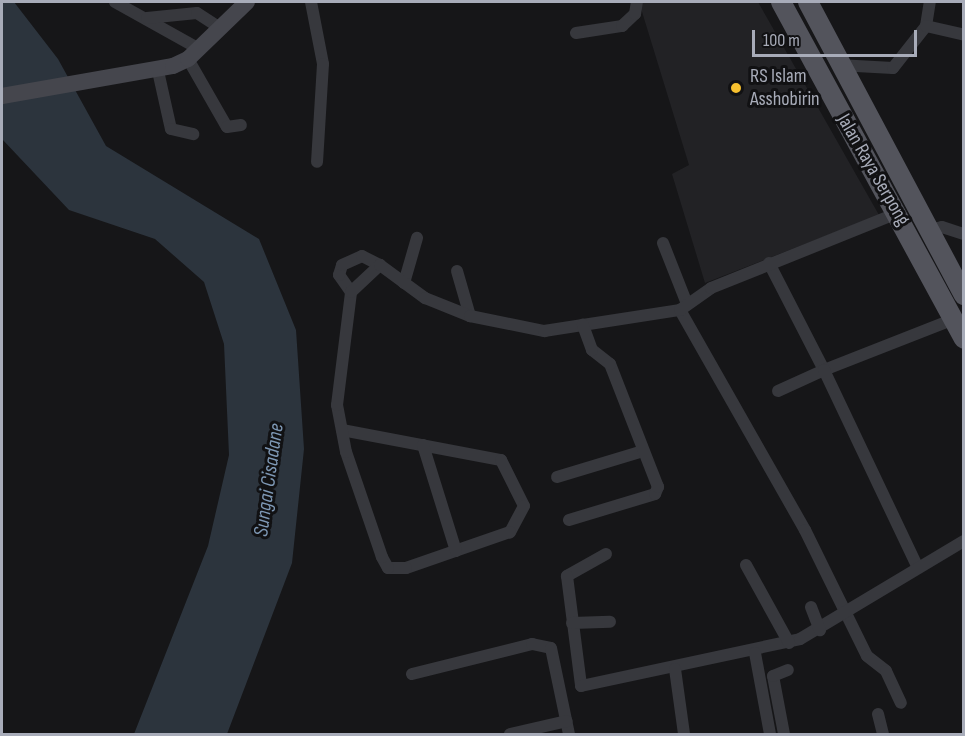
<!DOCTYPE html>
<html>
<head>
<meta charset="utf-8">
<style>
  body { margin:0 }
  #map { position:relative; width:965px; height:736px; overflow:hidden; background:#161618; font-family:"Sofia Sans Condensed",sans-serif }
  div>[style] { position:absolute }
  .built>* { inset:0; background:#222225 }
  .water>* { inset:0; background:#2c343d }
  .minor>* { height:12px; margin:-6px; padding:0 6px; transform-origin:6px; border-radius:6px; background:#37383d }
  .secondary>* { height:16px; margin:-8px; padding:0 8px; transform-origin:8px; border-radius:8px; background:#45464d }
  .primary>* { height:20px; margin:-10px; padding:0 10px; transform-origin:10px; border-radius:10px; background:#53545c }
  .dots>* { width:16px; height:16px; translate:-50% -50%; box-sizing:border-box; border:3px solid #111113; border-radius:50% }
  span { translate:-50% -50%; white-space:nowrap; text-align:center; line-height:1.15; -webkit-text-stroke:6px #111113; paint-order:stroke }
  .poi-label { font-size:20px; color:#a8acb9 }
  .left { translate:0 -50%; text-align:left }
  .street-label { font-size:20px; color:#a8acb9 }
  .water-label { font-size:21px; color:#7e98b5; font-style:italic }
  .frame { position:absolute; inset:0; border:3px solid #a8acb9; pointer-events:none }
  .scale { position:absolute; left:752px; top:30px; width:165px; height:27px; box-sizing:border-box; border:3px solid #a8acb9; border-top:0; padding-left:8px; font-size:18px; line-height:21px; white-space:nowrap; color:#a8acb9; -webkit-text-stroke:4px #111113; paint-order:stroke }
</style>
</head>
<body>
<div id="map">
  <div class="built">
    <div style="clip-path:polygon(639px 2px,758px 2px,879px 215px,705px 283px,672px 174px,689px 165px)"></div>
  </div>
  <div class="water">
    <div style="clip-path:polygon(2px 2px,14px 2px,58px 59px,106px 146px,259px 239px,296px 330px,304px 449px,292px 563px,227px 734px,134px 734px,208px 546px,229px 455px,224px 344px,204px 282px,155px 239px,69px 210px,2px 139px)"></div>
  </div>
  <div class="minor">
    <div style="left:115px;top:2px;width:96px;rotate:29.2deg"></div>
    <div style="left:311px;top:2px;width:63px;rotate:79deg"></div>
    <div style="left:323px;top:64px;width:98px;rotate:93.5deg"></div>
    <div style="left:147px;top:18px;width:50px;rotate:-5.7deg"></div>
    <div style="left:197px;top:13px;width:27px;rotate:33deg"></div>
    <div style="left:926px;top:26px;width:24px;rotate:-81deg"></div>
    <div style="left:576px;top:33px;width:47px;rotate:-8.7deg"></div>
    <div style="left:622px;top:26px;width:18px;rotate:-43deg"></div>
    <div style="left:635px;top:14px;width:12px;rotate:-81deg"></div>
    <div style="left:188px;top:59px;width:78px;rotate:60.2deg"></div>
    <div style="left:227px;top:127px;width:14px;rotate:-8deg"></div>
    <div style="left:838px;top:65px;width:55px;rotate:3.1deg"></div>
    <div style="left:893px;top:68px;width:53px;rotate:-51.8deg"></div>
    <div style="left:926px;top:26px;width:39px;rotate:13deg"></div>
    <div style="left:158px;top:71px;width:59px;rotate:77.4deg"></div>
    <div style="left:171px;top:129px;width:23px;rotate:13deg"></div>
    <div style="left:930px;top:230px;width:12px;rotate:-14deg"></div>
    <div style="left:942px;top:227px;width:23px;rotate:18deg"></div>
    <div style="left:663px;top:243px;width:66px;rotate:68.5deg"></div>
    <div style="left:769px;top:263px;width:120px;rotate:62.8deg"></div>
    <div style="left:824px;top:370px;width:140px;rotate:-21.4deg"></div>
    <div style="left:457px;top:271px;width:47px;rotate:73.9deg"></div>
    <div style="left:404px;top:283px;width:47px;rotate:-73.9deg"></div>
    <div style="left:351px;top:292px;width:21px;rotate:-125deg"></div>
    <div style="left:339px;top:275px;width:10px;rotate:-73deg"></div>
    <div style="left:342px;top:265px;width:22px;rotate:-24deg"></div>
    <div style="left:362px;top:256px;width:20px;rotate:27deg"></div>
    <div style="left:680px;top:310px;width:253px;rotate:60.4deg"></div>
    <div style="left:805px;top:530px;width:140px;rotate:63.8deg"></div>
    <div style="left:867px;top:656px;width:24px;rotate:38deg"></div>
    <div style="left:886px;top:671px;width:35px;rotate:65deg"></div>
    <div style="left:778px;top:391px;width:51px;rotate:-24.5deg"></div>
    <div style="left:824px;top:370px;width:217px;rotate:64.6deg"></div>
    <div style="left:342px;top:430px;width:162px;rotate:10.7deg"></div>
    <div style="left:501px;top:460px;width:51px;rotate:63.4deg"></div>
    <div style="left:524px;top:506px;width:30px;rotate:118deg"></div>
    <div style="left:510px;top:532px;width:110px;rotate:160.9deg"></div>
    <div style="left:406px;top:568px;width:18px;rotate:180deg"></div>
    <div style="left:388px;top:568px;width:13px;rotate:-119deg"></div>
    <div style="left:382px;top:557px;width:111px;rotate:-108.9deg"></div>
    <div style="left:346px;top:452px;width:48px;rotate:-100.8deg"></div>
    <div style="left:337px;top:405px;width:114px;rotate:-82.9deg"></div>
    <div style="left:351px;top:292px;width:40px;rotate:-43deg"></div>
    <div style="left:380px;top:265px;width:56px;rotate:36.3deg"></div>
    <div style="left:425px;top:298px;width:48px;rotate:21.8deg"></div>
    <div style="left:470px;top:316px;width:76px;rotate:11.5deg"></div>
    <div style="left:544px;top:331px;width:138px;rotate:-8.8deg"></div>
    <div style="left:680px;top:310px;width:38px;rotate:-35deg"></div>
    <div style="left:711px;top:288px;width:201px;rotate:-21.9deg"></div>
    <div style="left:423px;top:445px;width:111px;rotate:72.7deg"></div>
    <div style="left:557px;top:477px;width:90px;rotate:-16.8deg"></div>
    <div style="left:569px;top:520px;width:90px;rotate:-16.8deg"></div>
    <div style="left:655px;top:494px;width:8px;rotate:-67deg"></div>
    <div style="left:658px;top:487px;width:132px;rotate:-111.3deg"></div>
    <div style="left:610px;top:364px;width:23px;rotate:-142deg"></div>
    <div style="left:592px;top:350px;width:27px;rotate:-110deg"></div>
    <div style="left:606px;top:554px;width:45px;rotate:150.6deg"></div>
    <div style="left:567px;top:576px;width:111px;rotate:82.7deg"></div>
    <div style="left:581px;top:686px;width:224px;rotate:-12.1deg"></div>
    <div style="left:800px;top:639px;width:191px;rotate:-30.9deg"></div>
    <div style="left:746px;top:565px;width:89px;rotate:61.1deg"></div>
    <div style="left:811px;top:607px;width:25px;rotate:69deg"></div>
    <div style="left:572px;top:623px;width:38px;rotate:-2deg"></div>
    <div style="left:755px;top:653px;width:82px;rotate:79.5deg"></div>
    <div style="left:675px;top:669px;width:66px;rotate:82.1deg"></div>
    <div style="left:412px;top:674px;width:124px;rotate:-14deg"></div>
    <div style="left:532px;top:644px;width:19px;rotate:12deg"></div>
    <div style="left:551px;top:648px;width:88px;rotate:78.2deg"></div>
    <div style="left:878px;top:714px;width:21px;rotate:76deg"></div>
    <div style="left:510px;top:734px;width:58px;rotate:-12.8deg"></div>
    <div style="left:784px;top:734px;width:59px;rotate:-100.7deg"></div>
    <div style="left:773px;top:676px;width:16px;rotate:-22deg"></div>
  </div>
  <div class="secondary">
    <div style="left:2px;top:96px;width:174px;rotate:-10deg"></div>
    <div style="left:173px;top:66px;width:17px;rotate:-25deg"></div>
    <div style="left:188px;top:59px;width:82px;rotate:-44deg"></div>
  </div>
  <div class="primary">
    <div style="left:781px;top:2px;width:383px;rotate:61.5deg"></div>
    <div style="left:808px;top:2px;width:332px;rotate:62deg"></div>
  </div>
  <div class="dots">
    <div style="left:736px;top:88px;background:#f7c02f"></div>
  </div>
  <div class="poi-label">
    <span class="left" style="left:750px;top:88px">RS Islam<br>Asshobirin</span>
  </div>
  <div class="street-label">
    <span style="left:873px;top:170px;rotate:60deg">Jalan Raya Serpong</span>
  </div>
  <div class="water-label">
    <span style="left:269px;top:480px;rotate:-82deg">Sungai Cisadane</span>
  </div>
  <div class="frame"></div>
  <div class="scale">100 m</div>
</div>
</body>
</html>
